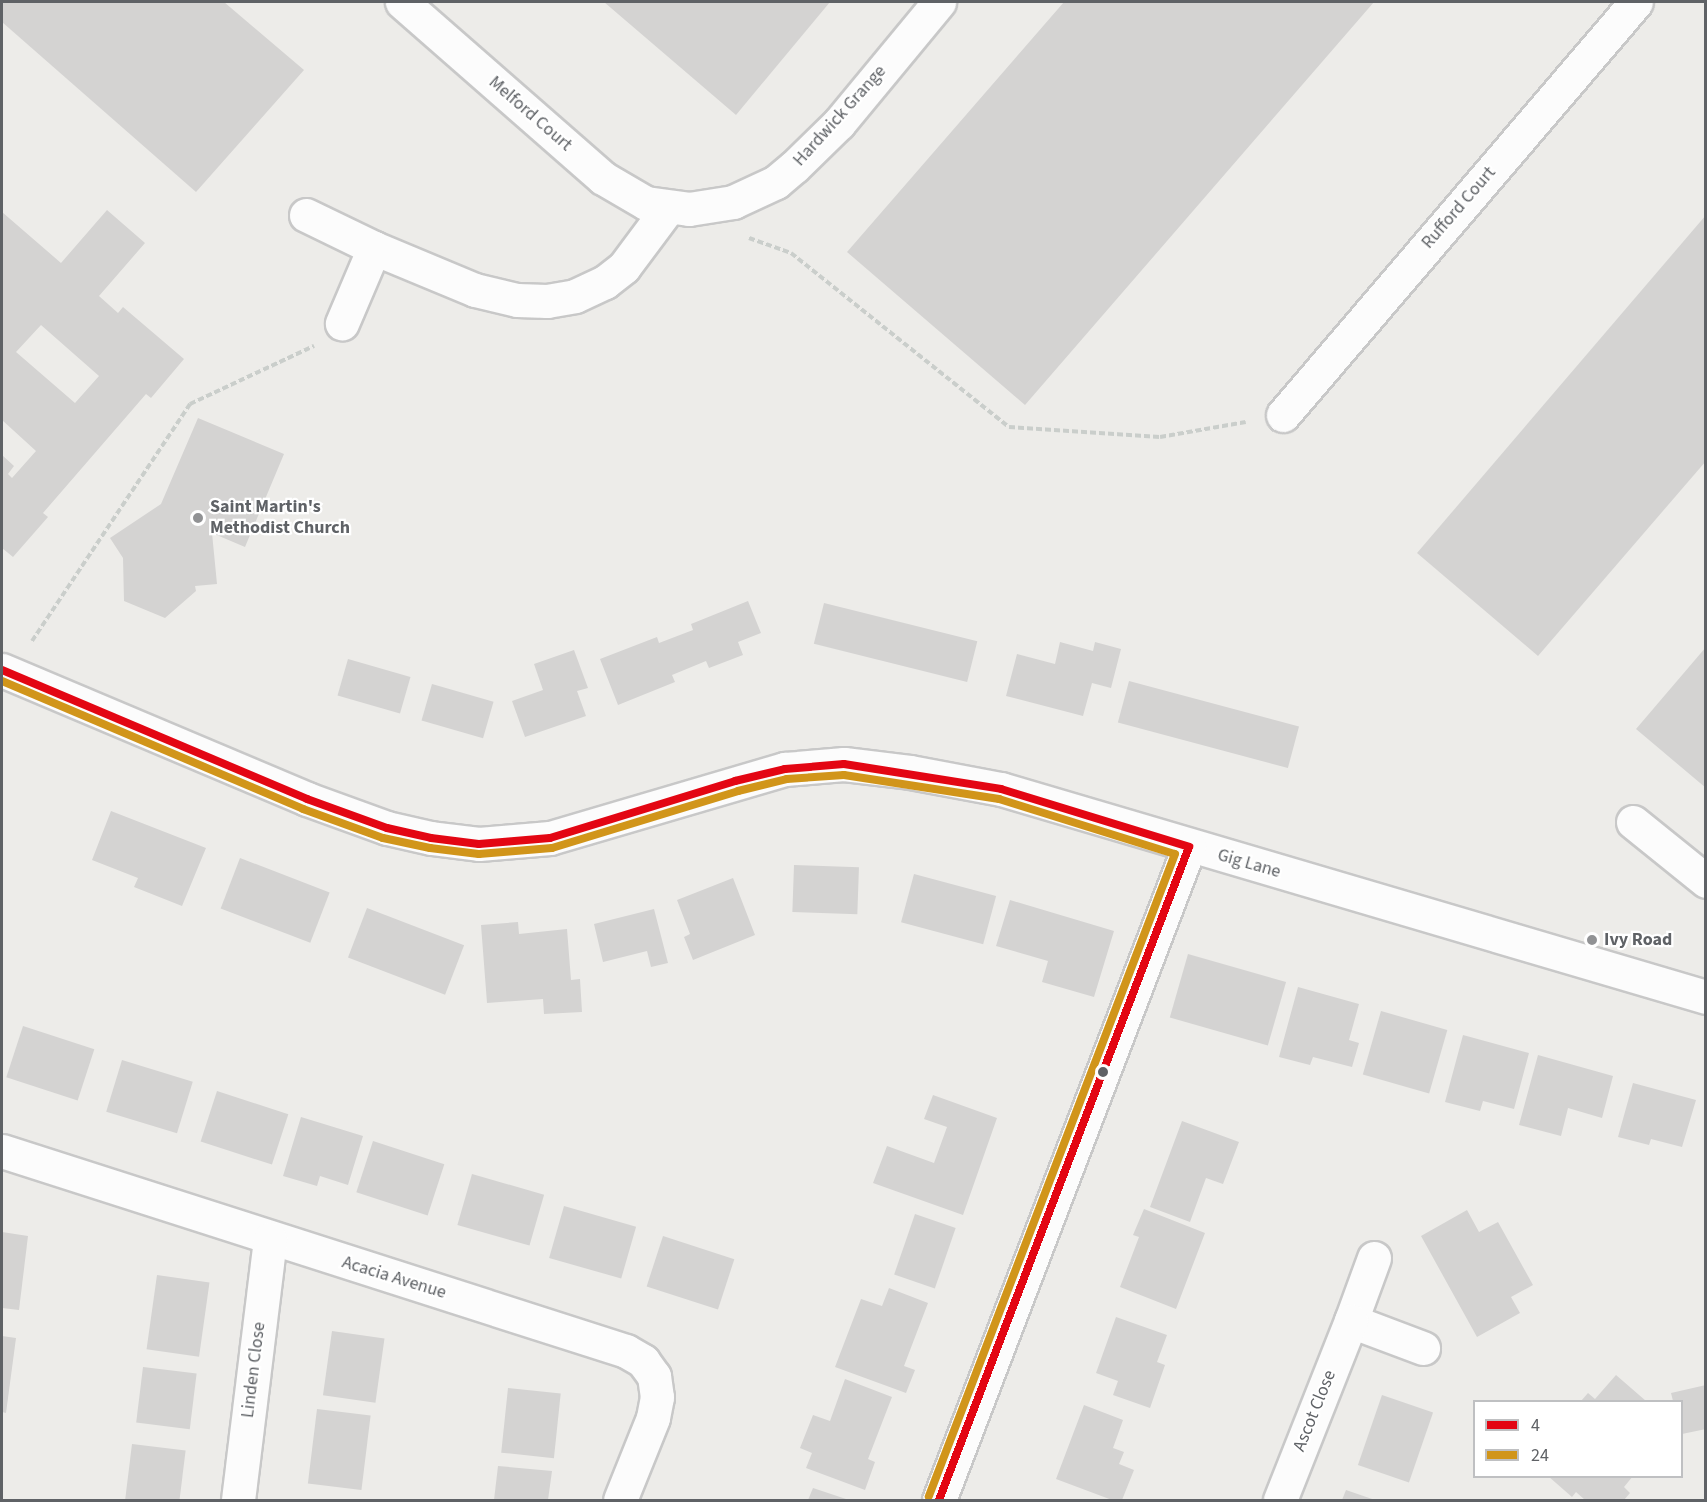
<!DOCTYPE html>
<html>
<head>
<meta charset="utf-8">
<style>
  body { margin:0 }
  #map { position:relative; width:1707px; height:1502px; overflow:hidden; background:#edece9; font-family:"Source Sans 3",sans-serif }
  div>[style] { position:absolute }
  .building>* { inset:0; background:#d4d3d2; transform-origin:0 0 }
  .path>* { height:4px; margin-top:-2px; transform-origin:0; background:repeating-linear-gradient(90deg,#cacecb 0 6px,transparent 0 9px) }
  .roads { filter:drop-shadow(2px 0 #c8c8c8) drop-shadow(-2px 0 #c8c8c8) drop-shadow(0 2px #c8c8c8) drop-shadow(0 -2px #c8c8c8) }
  .minor>* { height:33px; margin:-16.5px; padding:0 16.5px; transform-origin:16.5px; border-radius:16.5px; background:#fcfcfc }
  .bus-1>* { height:8px; margin:-4px; padding:0 4px; transform-origin:4px; border-radius:4px; background:#e30613 }
  .bus-2>* { height:8px; margin:-4px; padding:0 4px; transform-origin:4px; border-radius:4px; background:#d1951a }
  .dots>* { width:16px; height:16px; translate:-50% -50%; box-sizing:border-box; border:3px solid #fff; border-radius:50% }
  span { translate:-50% -50%; white-space:nowrap; text-align:center; line-height:1.15; -webkit-text-stroke:4.5px #fff; paint-order:stroke }
  .street-label { font-size:18px; color:#5f6266 }
  .poi-label { font-size:18px; color:#5f6266; font-weight:700 }
  .left { translate:0 -50%; text-align:left }
  .frame { position:absolute; inset:0; border:3px solid #5f6266; pointer-events:none }
  .legend { position:absolute; left:1473px; top:1400px; width:210px; height:78px; box-sizing:border-box; background:#fff; border:2px solid #bfc0c2; margin:0; padding:8px 10px; list-style:none; font-size:18px; color:#5f6266 }
  .legend li { display:flex; align-items:center; gap:12px; height:30px }
  .legend b { width:30px; border:2px solid #bfc0c2 }
</style>
</head>
<body>
<div id="map">
  <div class="building">
    <div style="clip-path:polygon(2px 2px,224px 2px,304px 70px,196px 192px,2px 22px)"></div>
    <div style="clip-path:polygon(604px 2px,830px 2px,736px 115px)"></div>
    <div style="clip-path:polygon(1064px 2px,1374px 2px,1025px 405px,847px 252px)"></div>
    <div style="clip-path:polygon(evenodd,107px 210px,145px 243px,99px 296px,118px 313px,123px 307px,184px 359px,151px 398px,146px 394px,43px 513px,48px 517px,13px 557px,2px 548px,2px 455px,14px 466px,8px 474px,12px 478px,36px 451px,2px 420px,2px 212px,61px 263px,107px 210px,41px 325px,99px 376px,75px 403px,16px 352px,41px 325px)"></div>
    <div style="clip-path:polygon(1706px 215px,1706px 461px,1538px 656px,1417px 553px)"></div>
    <div style="clip-path:polygon(198px 418px,284px 454px,245px 547px,212px 533px,217px 584px,195px 586px,196px 591px,165px 618px,124px 601px,123px 558px,110px 538px,161px 504px)"></div>
    <div style="clip-path:polygon(748px 601px,761px 633px,738px 642px,743px 655px,709px 668px,706px 661px,672px 675px,675px 682px,618px 705px,600px 659px,657px 637px,659px 643px,693px 630px,691px 624px)"></div>
    <div style="left:824px;top:603px;width:158px;height:42px;rotate:14deg"></div>
    <div style="clip-path:polygon(1060px 642px,1093px 651px,1095px 642px,1121px 649px,1111px 688px,1092px 683px,1083px 716px,1006px 696px,1017px 654px,1055px 664px)"></div>
    <div style="clip-path:polygon(1706px 647px,1706px 788px,1636px 729px)"></div>
    <div style="clip-path:polygon(574px 650px,588px 688px,577px 691px,586px 716px,525px 737px,512px 701px,543px 690px,534px 664px)"></div>
    <div style="left:348px;top:659px;width:65px;height:38px;rotate:16deg"></div>
    <div style="left:1129px;top:681px;width:176px;height:43px;rotate:15deg"></div>
    <div style="left:432px;top:684px;width:64px;height:38px;rotate:16deg"></div>
    <div style="clip-path:polygon(111px 811px,206px 848px,182px 906px,134px 887px,138px 878px,92px 860px)"></div>
    <div style="left:240px;top:858px;width:96px;height:54px;rotate:21deg"></div>
    <div style="left:794px;top:865px;width:65px;height:47px;rotate:2deg"></div>
    <div style="left:914px;top:874px;width:85px;height:50px;rotate:15deg"></div>
    <div style="clip-path:polygon(733px 878px,755px 935px,693px 960px,684px 937px,690px 934px,677px 900px)"></div>
    <div style="clip-path:polygon(1010px 900px,1114px 931px,1094px 997px,1042px 982px,1048px 961px,996px 946px)"></div>
    <div style="left:367px;top:908px;width:104px;height:53px;rotate:21deg"></div>
    <div style="clip-path:polygon(654px 909px,668px 963px,651px 967px,647px 951px,603px 962px,594px 924px)"></div>
    <div style="clip-path:polygon(518px 922px,519px 934px,567px 929px,571px 980px,580px 979px,582px 1012px,544px 1014px,543px 999px,487px 1003px,481px 925px)"></div>
    <div style="left:1188px;top:954px;width:102px;height:66px;rotate:16deg"></div>
    <div style="clip-path:polygon(1298px 987px,1359px 1004px,1349px 1040px,1359px 1043px,1352px 1067px,1313px 1057px,1310px 1065px,1279px 1057px)"></div>
    <div style="left:1381px;top:1011px;width:69px;height:66px;rotate:16deg"></div>
    <div style="left:23px;top:1026px;width:75px;height:54px;rotate:18deg"></div>
    <div style="clip-path:polygon(1463px 1035px,1529px 1053px,1514px 1109px,1483px 1101px,1480px 1111px,1445px 1102px)"></div>
    <div style="clip-path:polygon(1538px 1055px,1613px 1076px,1602px 1118px,1568px 1108px,1561px 1136px,1519px 1125px)"></div>
    <div style="left:122px;top:1060px;width:74px;height:54px;rotate:17deg"></div>
    <div style="clip-path:polygon(1633px 1083px,1696px 1100px,1682px 1147px,1651px 1139px,1649px 1145px,1618px 1137px)"></div>
    <div style="left:217px;top:1091px;width:75px;height:53px;rotate:18deg"></div>
    <div style="clip-path:polygon(933px 1095px,997px 1118px,963px 1215px,873px 1183px,887px 1146px,934px 1163px,947px 1127px,924px 1119px)"></div>
    <div style="clip-path:polygon(301px 1117px,363px 1136px,348px 1185px,320px 1176px,317px 1186px,283px 1176px)"></div>
    <div style="clip-path:polygon(1182px 1121px,1239px 1142px,1223px 1184px,1206px 1178px,1190px 1222px,1150px 1207px)"></div>
    <div style="left:373px;top:1141px;width:75px;height:54px;rotate:18deg"></div>
    <div style="left:472px;top:1174px;width:75px;height:53px;rotate:16deg"></div>
    <div style="left:564px;top:1206px;width:75px;height:54px;rotate:16deg"></div>
    <div style="clip-path:polygon(1144px 1209px,1205px 1233px,1176px 1309px,1120px 1287px,1139px 1237px,1133px 1235px)"></div>
    <div style="clip-path:polygon(1467px 1210px,1479px 1232px,1498px 1222px,1533px 1285px,1511px 1297px,1520px 1313px,1477px 1337px,1421px 1236px)"></div>
    <div style="left:915px;top:1214px;width:43px;height:64px;rotate:19deg"></div>
    <div style="clip-path:polygon(2px 1232px,28px 1236px,19px 1310px,2px 1308px)"></div>
    <div style="left:663px;top:1236px;width:75px;height:53px;rotate:18deg"></div>
    <div style="left:157px;top:1275px;width:53px;height:75px;rotate:8deg"></div>
    <div style="clip-path:polygon(889px 1288px,928px 1303px,904px 1366px,915px 1370px,906px 1393px,835px 1367px,861px 1299px,882px 1306px)"></div>
    <div style="clip-path:polygon(1116px 1317px,1167px 1335px,1157px 1362px,1165px 1365px,1150px 1408px,1113px 1395px,1118px 1381px,1096px 1373px)"></div>
    <div style="left:332px;top:1331px;width:53px;height:65px;rotate:8deg"></div>
    <div style="clip-path:polygon(2px 1336px,16px 1338px,6px 1413px,2px 1412px)"></div>
    <div style="left:143px;top:1367px;width:54px;height:56px;rotate:7deg"></div>
    <div style="clip-path:polygon(1616px 1375px,1646px 1401px,1581px 1401px,1588px 1393px,1595px 1399px)"></div>
    <div style="clip-path:polygon(845px 1379px,892px 1397px,868px 1459px,875px 1462px,865px 1490px,806px 1468px,812px 1453px,800px 1448px,813px 1415px,830px 1421px)"></div>
    <div style="clip-path:polygon(1706px 1385px,1706px 1429px,1682px 1434px,1682px 1401px,1673px 1401px,1671px 1393px)"></div>
    <div style="left:508px;top:1388px;width:53px;height:65px;rotate:6deg"></div>
    <div style="left:1382px;top:1395px;width:54px;height:74px;rotate:19deg"></div>
    <div style="clip-path:polygon(1084px 1405px,1123px 1420px,1113px 1448px,1124px 1452px,1119px 1464px,1134px 1470px,1122px 1500px,1112px 1500px,1056px 1479px)"></div>
    <div style="left:317px;top:1409px;width:54px;height:75px;rotate:7deg"></div>
    <div style="left:132px;top:1444px;width:54px;height:56px;rotate:7deg"></div>
    <div style="clip-path:polygon(498px 1466px,552px 1471px,548px 1500px,494px 1500px)"></div>
    <div style="clip-path:polygon(1548px 1476px,1633px 1476px,1624px 1487px,1630px 1493px,1624px 1500px,1585px 1500px,1576px 1492px,1572px 1497px)"></div>
    <div style="clip-path:polygon(813px 1488px,849px 1500px,808px 1500px)"></div>
    <div style="clip-path:polygon(1346px 1490px,1375px 1500px,1342px 1500px)"></div>
  </div>
  <div class="path">
    <div style="left:749px;top:238px;width:45px;rotate:19.7deg"></div>
    <div style="left:791px;top:253px;width:279px;rotate:38.6deg"></div>
    <div style="left:1009px;top:427px;width:151px;rotate:3.8deg"></div>
    <div style="left:1160px;top:437px;width:87px;rotate:-9.9deg"></div>
    <div style="left:32px;top:641px;width:285px;rotate:-56.3deg"></div>
    <div style="left:190px;top:404px;width:137px;rotate:-25.1deg"></div>
  </div>
  <div class="roads">
    <div class="minor">
      <div style="left:402px;top:2px;width:267px;rotate:41.2deg"></div>
      <div style="left:603px;top:178px;width:50px;rotate:30.2deg"></div>
      <div style="left:646px;top:203px;width:43px;rotate:7.9deg"></div>
      <div style="left:689px;top:209px;width:45px;rotate:-9deg"></div>
      <div style="left:733px;top:202px;width:47px;rotate:-24.9deg"></div>
      <div style="left:776px;top:182px;width:23px;rotate:-40deg"></div>
      <div style="left:794px;top:167px;width:63px;rotate:-44.4deg"></div>
      <div style="left:839px;top:123px;width:157px;rotate:-50.4deg"></div>
      <div style="left:306px;top:215px;width:76px;rotate:25.9deg"></div>
      <div style="left:374px;top:248px;width:82px;rotate:113.1deg"></div>
      <div style="left:374px;top:248px;width:109px;rotate:22.6deg"></div>
      <div style="left:475px;top:290px;width:43px;rotate:13.4deg"></div>
      <div style="left:517px;top:300px;width:30px;rotate:2deg"></div>
      <div style="left:547px;top:301px;width:28px;rotate:-10deg"></div>
      <div style="left:575px;top:296px;width:33px;rotate:-25deg"></div>
      <div style="left:605px;top:282px;width:24px;rotate:-38deg"></div>
      <div style="left:624px;top:267px;width:74px;rotate:-53.3deg"></div>
      <div style="left:1283px;top:415px;width:543px;rotate:-49.48deg"></div>
      <div style="left:2px;top:670px;width:331px;rotate:22.9deg"></div>
      <div style="left:307px;top:799px;width:85px;rotate:19.9deg"></div>
      <div style="left:387px;top:828px;width:45px;rotate:12.8deg"></div>
      <div style="left:431px;top:838px;width:48px;rotate:7.1deg"></div>
      <div style="left:479px;top:844px;width:71px;rotate:-4.8deg"></div>
      <div style="left:550px;top:838px;width:245px;rotate:-16.4deg"></div>
      <div style="left:785px;top:769px;width:59px;rotate:-4.8deg"></div>
      <div style="left:844px;top:764px;width:66px;rotate:6.9deg"></div>
      <div style="left:910px;top:772px;width:93px;rotate:10.6deg"></div>
      <div style="left:1001px;top:789px;width:735px;rotate:16.44deg"></div>
      <div style="left:1633px;top:822px;width:94px;rotate:38.9deg"></div>
      <div style="left:2px;top:1151px;width:655px;rotate:17.77deg"></div>
      <div style="left:626px;top:1351px;width:20px;rotate:30deg"></div>
      <div style="left:643px;top:1361px;width:19px;rotate:54deg"></div>
      <div style="left:654px;top:1376px;width:21px;rotate:82deg"></div>
      <div style="left:657px;top:1397px;width:21px;rotate:101deg"></div>
      <div style="left:653px;top:1418px;width:88px;rotate:111.9deg"></div>
      <div style="left:1374px;top:1258px;width:67px;rotate:110.1deg"></div>
      <div style="left:1351px;top:1321px;width:77px;rotate:20.6deg"></div>
      <div style="left:238px;top:1500px;width:263px;rotate:-83deg"></div>
      <div style="left:939px;top:1500px;width:699px;rotate:-69.05deg"></div>
      <div style="left:1280px;top:1500px;width:193px;rotate:-68.4deg"></div>
    </div>
  </div>
  <div class="bus-1">
    <div style="left:2px;top:670px;width:331px;rotate:22.9deg"></div>
    <div style="left:307px;top:799px;width:85px;rotate:19.9deg"></div>
    <div style="left:387px;top:828px;width:45px;rotate:12.8deg"></div>
    <div style="left:431px;top:838px;width:48px;rotate:7.1deg"></div>
    <div style="left:479px;top:844px;width:71px;rotate:-4.8deg"></div>
    <div style="left:550px;top:838px;width:194px;rotate:-17.1deg"></div>
    <div style="left:735px;top:781px;width:51px;rotate:-13.5deg"></div>
    <div style="left:785px;top:769px;width:59px;rotate:-4.8deg"></div>
    <div style="left:844px;top:764px;width:159px;rotate:9deg"></div>
    <div style="left:1001px;top:789px;width:197px;rotate:17.1deg"></div>
    <div style="left:1189px;top:847px;width:699px;rotate:110.95deg"></div>
  </div>
  <div class="bus-2">
    <div style="left:2px;top:681px;width:327px;rotate:23deg"></div>
    <div style="left:303px;top:809px;width:85px;rotate:19.9deg"></div>
    <div style="left:383px;top:838px;width:48px;rotate:12deg"></div>
    <div style="left:430px;top:848px;width:49px;rotate:7deg"></div>
    <div style="left:479px;top:854px;width:73px;rotate:-4.7deg"></div>
    <div style="left:552px;top:848px;width:195px;rotate:-17deg"></div>
    <div style="left:738px;top:791px;width:50px;rotate:-13.8deg"></div>
    <div style="left:787px;top:779px;width:57px;rotate:-4deg"></div>
    <div style="left:844px;top:775px;width:157px;rotate:8.8deg"></div>
    <div style="left:999px;top:799px;width:184px;rotate:17.4deg"></div>
    <div style="left:1175px;top:854px;width:688px;rotate:110.97deg"></div>
  </div>
  <div class="dots">
    <div style="left:198px;top:518px;background:#919294"></div>
    <div style="left:1592px;top:940px;background:#919294"></div>
    <div style="left:1103px;top:1072px;background:#5f6266"></div>
  </div>
  <div class="street-label">
    <span style="left:530px;top:114px;rotate:41deg">Melford Court</span>
    <span style="left:840px;top:116px;rotate:-48deg">Hardwick Grange</span>
    <span style="left:1459px;top:208px;rotate:-49deg">Rufford Court</span>
    <span style="left:1249px;top:864px;rotate:16deg">Gig Lane</span>
    <span style="left:394px;top:1278px;rotate:17deg">Acacia Avenue</span>
    <span style="left:254px;top:1370px;rotate:-83deg">Linden Close</span>
    <span style="left:1315px;top:1411px;rotate:-68deg">Ascot Close</span>
  </div>
  <div class="poi-label">
    <span class="left" style="left:210px;top:518px">Saint Martin's<br>Methodist Church</span>
    <span class="left" style="left:1604px;top:940px">Ivy Road</span>
  </div>
  <div class="frame"></div>
  <ul class="legend">
  <li><b style="height:8px;background:#e30613"></b>4</li>
  <li><b style="height:8px;background:#d1951a"></b>24</li>
  </ul>
</div>
</body>
</html>
